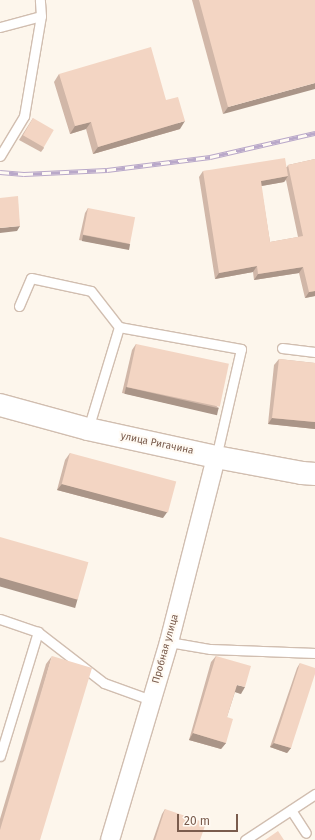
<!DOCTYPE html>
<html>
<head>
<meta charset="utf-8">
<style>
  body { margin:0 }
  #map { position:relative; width:315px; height:840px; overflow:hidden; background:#fdf6ec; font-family:"Fira Sans",sans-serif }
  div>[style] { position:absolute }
  .roads { filter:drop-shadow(1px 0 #d1beb0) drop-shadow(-1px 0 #d1beb0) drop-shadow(0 1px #d1beb0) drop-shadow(0 -1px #d1beb0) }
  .lane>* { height:9px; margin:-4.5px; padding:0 4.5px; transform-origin:4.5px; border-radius:4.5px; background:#fff }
  .street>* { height:18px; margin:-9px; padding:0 9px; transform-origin:9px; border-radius:9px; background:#fff }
  .secondary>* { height:22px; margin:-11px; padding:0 11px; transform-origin:11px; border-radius:11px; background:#fff }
  .rail>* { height:4.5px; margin-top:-2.25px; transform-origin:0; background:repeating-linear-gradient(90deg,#fffaf3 0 9px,#b9a8c9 0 18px); box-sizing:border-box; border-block:1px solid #b9a8c9 }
  .wall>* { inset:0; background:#d1b7a8 }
  .shaded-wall>* { inset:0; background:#aa9588; transform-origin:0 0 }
  .building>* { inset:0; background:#f3d5c3; transform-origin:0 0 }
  span { translate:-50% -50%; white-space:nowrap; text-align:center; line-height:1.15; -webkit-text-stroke:4px #fffaf3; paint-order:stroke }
  .street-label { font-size:10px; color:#7a5c4d }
  .scale { position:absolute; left:177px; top:814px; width:61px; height:18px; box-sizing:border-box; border:2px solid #7a5c4d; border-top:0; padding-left:5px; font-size:12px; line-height:14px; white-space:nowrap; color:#7a5c4d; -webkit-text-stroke:3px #fffaf3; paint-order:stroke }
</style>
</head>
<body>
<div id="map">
  <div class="roads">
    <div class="lane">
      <div style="left:0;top:27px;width:42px;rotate:-15deg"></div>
      <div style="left:0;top:156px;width:47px;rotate:-59deg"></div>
      <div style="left:24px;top:116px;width:101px;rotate:-80.4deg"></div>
      <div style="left:41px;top:16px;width:16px;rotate:-94deg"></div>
      <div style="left:19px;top:306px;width:30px;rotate:-67deg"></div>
      <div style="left:31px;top:278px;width:61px;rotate:12.2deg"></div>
      <div style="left:91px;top:291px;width:46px;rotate:52.1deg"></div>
      <div style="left:119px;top:327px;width:124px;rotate:10.2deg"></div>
      <div style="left:241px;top:349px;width:111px;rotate:103deg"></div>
      <div style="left:282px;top:348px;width:33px;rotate:7deg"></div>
      <div style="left:88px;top:429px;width:107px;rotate:-73.1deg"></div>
      <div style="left:0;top:619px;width:40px;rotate:18.9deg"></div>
      <div style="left:38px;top:632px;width:83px;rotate:37.7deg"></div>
      <div style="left:104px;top:683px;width:50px;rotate:19.9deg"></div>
      <div style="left:169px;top:642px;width:42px;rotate:9.7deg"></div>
      <div style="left:210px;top:649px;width:105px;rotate:2.2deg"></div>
      <div style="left:0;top:756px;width:130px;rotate:-73deg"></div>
      <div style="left:291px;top:810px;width:27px;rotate:57deg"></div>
      <div style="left:245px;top:840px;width:84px;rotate:-33.3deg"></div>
    </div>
    <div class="street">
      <div style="left:110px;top:840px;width:207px;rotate:-73.4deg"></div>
      <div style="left:169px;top:642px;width:191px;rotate:-75.7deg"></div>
    </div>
    <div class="secondary">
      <div style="left:0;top:405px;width:91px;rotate:15.3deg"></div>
      <div style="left:88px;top:429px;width:131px;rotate:12.3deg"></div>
      <div style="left:216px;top:457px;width:87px;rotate:10.5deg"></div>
      <div style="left:302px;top:473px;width:13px;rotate:4deg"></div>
    </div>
  </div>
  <div class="rail">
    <div style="left:0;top:172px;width:24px;rotate:5deg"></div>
    <div style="left:24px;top:174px;width:83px;rotate:-2.8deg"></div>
    <div style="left:107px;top:170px;width:104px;rotate:-7.2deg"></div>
    <div style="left:210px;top:157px;width:108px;rotate:-12.9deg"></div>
  </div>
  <div class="wall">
    <div style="clip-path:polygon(192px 0,315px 0,223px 114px)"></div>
    <div style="clip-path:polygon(59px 74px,166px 100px,180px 129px,93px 154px,86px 129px,70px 134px,54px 82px)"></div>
    <div style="clip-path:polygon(33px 118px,44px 148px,41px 152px,19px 140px)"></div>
    <div style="clip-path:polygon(evenodd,315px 159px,315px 296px,305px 298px,299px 273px,254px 280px,253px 272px,215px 279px,199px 177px,203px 171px,287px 167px,288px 165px,315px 159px,286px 180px,298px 237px,270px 242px,261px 186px,284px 182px,286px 180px)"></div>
    <div style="clip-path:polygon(88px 208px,130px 244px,126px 249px,79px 240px,85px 213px)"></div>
    <div style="clip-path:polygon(136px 344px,219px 408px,215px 414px,122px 393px,132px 350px)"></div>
    <div style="clip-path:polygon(279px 359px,315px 363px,315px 429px,268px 424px,274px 365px)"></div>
    <div style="clip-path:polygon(70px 453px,163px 518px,57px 490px,65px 460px)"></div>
    <div style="clip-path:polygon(52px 656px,0 840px,0 819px,46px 664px)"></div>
    <div style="clip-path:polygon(216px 656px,241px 694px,235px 692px,227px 717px,226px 743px,221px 749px,189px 740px,211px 662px)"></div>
    <div style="clip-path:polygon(300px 663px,291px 748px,287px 753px,270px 747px,297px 668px)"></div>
    <div style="clip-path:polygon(165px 809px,200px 840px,153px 840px,162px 814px)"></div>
  </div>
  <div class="shaded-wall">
    <div style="clip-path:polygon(315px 83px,315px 89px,223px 114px,228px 107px)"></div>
    <div style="clip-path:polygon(185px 121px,180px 129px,93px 154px,98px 147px)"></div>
    <div style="clip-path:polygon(91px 122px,86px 129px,70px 134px,75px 126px)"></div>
    <div style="clip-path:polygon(288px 176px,284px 182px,256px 187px,261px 181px)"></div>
    <div style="clip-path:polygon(20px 226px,17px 231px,0 233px,0 228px)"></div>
    <div style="left:83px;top:235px;width:48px;height:6px;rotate:11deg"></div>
    <div style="clip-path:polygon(257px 266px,253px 272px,215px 279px,219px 273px)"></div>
    <div style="clip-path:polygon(303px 267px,299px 273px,254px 280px,258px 274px)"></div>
    <div style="clip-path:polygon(315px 291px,315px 296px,305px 298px,309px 292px)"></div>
    <div style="left:126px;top:387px;width:95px;height:7px;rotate:13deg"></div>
    <div style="clip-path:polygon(272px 418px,315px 422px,315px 429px,268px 424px)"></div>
    <div style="clip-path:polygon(62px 484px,168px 511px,163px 518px,57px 490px)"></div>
    <div style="left:0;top:576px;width:81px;height:10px;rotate:16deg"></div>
    <div style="clip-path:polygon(237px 685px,245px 687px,241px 694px,232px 691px)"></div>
    <div style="clip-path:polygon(193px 733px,226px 743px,221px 749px,189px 740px)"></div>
    <div style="clip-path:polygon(274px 743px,291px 748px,287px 753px,270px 747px)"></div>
  </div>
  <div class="building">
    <div style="clip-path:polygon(199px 0,315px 0,315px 83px,228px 107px)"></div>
    <div style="clip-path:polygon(151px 47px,166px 100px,178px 97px,185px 121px,98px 147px,91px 122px,75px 126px,59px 74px)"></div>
    <div style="left:33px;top:118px;width:24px;height:20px;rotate:30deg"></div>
    <div style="clip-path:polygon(285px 158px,288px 176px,261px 181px,270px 242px,303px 236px,288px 165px,315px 159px,315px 291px,309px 292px,303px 267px,258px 274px,257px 266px,219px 273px,203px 171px)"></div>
    <div style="clip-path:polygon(18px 196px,20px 226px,0 228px,0 198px)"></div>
    <div style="left:88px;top:208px;width:48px;height:27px;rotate:11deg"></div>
    <div style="left:136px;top:344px;width:95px;height:44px;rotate:12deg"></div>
    <div style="clip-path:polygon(279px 359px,315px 363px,315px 422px,272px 418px)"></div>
    <div style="left:70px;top:453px;width:110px;height:32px;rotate:15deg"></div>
    <div style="left:0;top:537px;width:92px;height:39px;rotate:16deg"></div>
    <div style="clip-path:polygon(52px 656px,92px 668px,40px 840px,0 840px,0 830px)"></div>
    <div style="clip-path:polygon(216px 656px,251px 666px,245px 687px,237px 685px,227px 717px,233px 719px,226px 743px,193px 733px)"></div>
    <div style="clip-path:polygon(300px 663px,315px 668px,315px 674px,291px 748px,274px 743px)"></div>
    <div style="clip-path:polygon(165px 809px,206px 823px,200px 840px,155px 840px)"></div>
    <div style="clip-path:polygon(278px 831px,284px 840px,265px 840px)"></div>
  </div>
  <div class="street-label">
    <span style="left:157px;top:444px;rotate:12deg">улица Ригачина</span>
    <span style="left:166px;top:649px;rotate:-74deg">Пробная улица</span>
  </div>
  <div class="scale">20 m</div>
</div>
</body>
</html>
